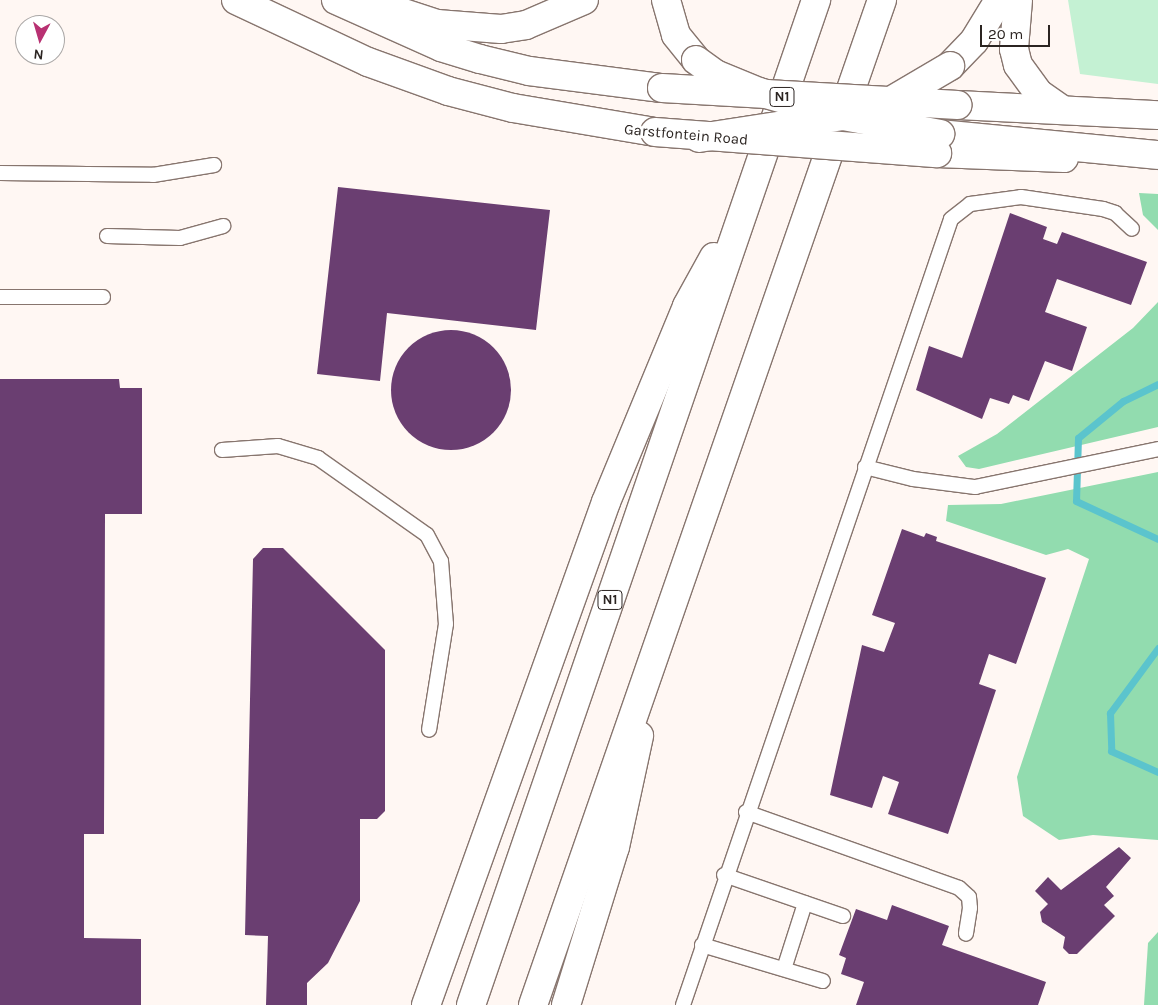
<!DOCTYPE html>
<html>
<head>
<meta charset="utf-8">
<style>
  body { margin:0 }
  #map { position:relative; width:1158px; height:1005px; overflow:hidden; background:#fff7f3; font-family:Karla,sans-serif }
  div>[style] { position:absolute }
  .green>* { inset:0; background:#c4f1d3 }
  .forest>* { inset:0; background:#92dcaf }
  .stream>* { height:7px; margin:-3.5px; padding:0 3.5px; transform-origin:3.5px; border-radius:3.5px; background:#5bc4cd }
  .building>* { inset:0; background:#6a3e71 }
  .round { border-radius:50% }
  .roads { filter:drop-shadow(1px 0 #87756e) drop-shadow(-1px 0 #87756e) drop-shadow(0 1px #87756e) drop-shadow(0 -1px #87756e) }
  .service>* { height:14px; margin:-7px; padding:0 7px; transform-origin:7px; border-radius:7px; background:#fff }
  .secondary>* { height:28px; margin:-14px; padding:0 14px; transform-origin:14px; border-radius:14px; background:#fff }
  .motorway>* { height:28px; margin:-14px; padding:0 14px; transform-origin:14px; border-radius:14px; background:#fff }
  .bridges { filter:drop-shadow(1px 0 #87756e) drop-shadow(-1px 0 #87756e) drop-shadow(0 1px #87756e) drop-shadow(0 -1px #87756e) }
  .secondary-bridge>* { height:28px; margin:-14px; padding:0 14px; transform-origin:14px; border-radius:14px; background:#fff }
  .motorway-bridge>* { height:28px; margin:-14px; padding:0 14px; transform-origin:14px; border-radius:14px; background:#fff }
  span { translate:-50% -50%; white-space:nowrap; text-align:center; line-height:1.15; -webkit-text-stroke:5px #fff; paint-order:stroke }
  .shield-label span { padding:1px 4px; background:#fff; border:1px solid; border-radius:4px; -webkit-text-stroke-width:0 }
  .shield-label { font-size:14px; color:#2b2421; font-weight:700 }
  .street-label { font-size:15px; color:#2b2421 }
  .north { position:absolute; left:15px; top:15px; width:50px; height:50px; box-sizing:border-box; background:#fff; border:1px solid #aaa7a6; border-radius:50%; rotate:186deg; font-size:14px; font-weight:700; line-height:20px; text-align:center; color:#2b2421 }
  .north::after { content:''; display:block; margin:auto; width:18px; height:22px; background:#b83172; clip-path:polygon(50% 0,100% 100%,50% 72%,0 100%) }
  .scale { position:absolute; left:980px; top:25px; width:70px; height:22px; box-sizing:border-box; border:2px solid #2b2421; border-top:0; padding-left:6px; font-size:15px; line-height:18px; white-space:nowrap; color:#2b2421; -webkit-text-stroke:4px #fff; paint-order:stroke }
</style>
</head>
<body>
<div id="map">
  <div class="green">
    <div style="clip-path:polygon(1068px 0,1158px 0,1158px 84px,1080px 74px)"></div>
  </div>
  <div class="forest">
    <div style="clip-path:polygon(1139px 193px,1158px 194px,1158px 230px,1143px 215px)"></div>
    <div style="clip-path:polygon(1158px 302px,1158px 427px,979px 469px,966px 467px,958px 456px,997px 434px,1133px 328px)"></div>
    <div style="clip-path:polygon(1158px 472px,1158px 840px,1093px 835px,1059px 840px,1023px 816px,1017px 777px,1089px 559px,1068px 549px,1046px 555px,946px 521px,948px 505px,1001px 504px)"></div>
    <div style="clip-path:polygon(1158px 932px,1158px 1005px,1144px 1005px,1148px 943px)"></div>
  </div>
  <div class="stream">
    <div style="left:1158px;top:384px;width:39px;rotate:154deg"></div>
    <div style="left:1123px;top:401px;width:58px;rotate:140.6deg"></div>
    <div style="left:1078px;top:438px;width:63px;rotate:91.8deg"></div>
    <div style="left:1076px;top:501px;width:90px;rotate:24.9deg"></div>
    <div style="left:1158px;top:648px;width:81px;rotate:126.4deg"></div>
    <div style="left:1110px;top:713px;width:38px;rotate:88deg"></div>
    <div style="left:1111px;top:751px;width:51px;rotate:24.1deg"></div>
  </div>
  <div class="building">
    <div style="clip-path:polygon(338px 187px,550px 210px,536px 330px,387px 313px,380px 381px,317px 374px)"></div>
    <div style="clip-path:polygon(1010px 213px,1047px 227px,1043px 239px,1057px 244px,1062px 232px,1147px 262px,1131px 305px,1057px 279px,1045px 312px,1087px 327px,1072px 371px,1045px 361px,1029px 401px,1013px 395px,1009px 404px,990px 398px,982px 419px,916px 390px,929px 346px,962px 358px)"></div>
    <div class="round" style="left:391px;top:330px;width:120px;height:120px"></div>
    <div style="clip-path:polygon(0 379px,119px 379px,120px 388px,142px 388px,142px 514px,105px 514px,104px 834px,84px 834px,84px 938px,141px 939px,141px 1005px,0 1005px)"></div>
    <div style="clip-path:polygon(902px 529px,924px 537px,926px 533px,937px 537px,936px 541px,1046px 578px,1016px 664px,989px 654px,979px 684px,996px 690px,948px 834px,888px 814px,899px 782px,883px 776px,872px 808px,830px 795px,862px 645px,884px 652px,895px 623px,872px 615px)"></div>
    <div style="clip-path:polygon(263px 548px,283px 548px,385px 650px,385px 811px,377px 819px,360px 819px,360px 901px,328px 963px,307px 983px,307px 1005px,266px 1005px,268px 936px,245px 935px,253px 559px)"></div>
    <div style="clip-path:polygon(1119px 847px,1131px 858px,1106px 887px,1114px 896px,1104px 905px,1115px 916px,1077px 954px,1069px 954px,1063px 948px,1065px 937px,1042px 922px,1040px 912px,1048px 904px,1035px 891px,1048px 877px,1061px 890px)"></div>
    <div style="clip-path:polygon(892px 905px,949px 926px,942px 945px,1046px 982px,1038px 1005px,856px 1005px,864px 982px,841px 974px,846px 958px,839px 955px,856px 909px,887px 920px)"></div>
  </div>
  <div class="roads">
    <div class="service">
      <div style="left:0;top:173px;width:153px;rotate:0.7deg"></div>
      <div style="left:153px;top:175px;width:62px;rotate:-9.3deg"></div>
      <div style="left:107px;top:236px;width:73px;rotate:1.6deg"></div>
      <div style="left:180px;top:238px;width:45px;rotate:-15.6deg"></div>
      <div style="left:0;top:297px;width:103px"></div>
      <div style="left:222px;top:450px;width:56px;rotate:-4.1deg"></div>
      <div style="left:278px;top:446px;width:42px;rotate:16.7deg"></div>
      <div style="left:318px;top:458px;width:133px;rotate:35.2deg"></div>
      <div style="left:427px;top:535px;width:30px;rotate:62deg"></div>
      <div style="left:441px;top:561px;width:63px;rotate:85.5deg"></div>
      <div style="left:446px;top:624px;width:107px;rotate:99.1deg"></div>
      <div style="left:865px;top:467px;width:49px;rotate:14deg"></div>
      <div style="left:913px;top:479px;width:63px;rotate:7.4deg"></div>
      <div style="left:975px;top:487px;width:187px;rotate:-11.7deg"></div>
      <div style="left:746px;top:812px;width:226px;rotate:19.6deg"></div>
      <div style="left:959px;top:888px;width:13px;rotate:42deg"></div>
      <div style="left:969px;top:897px;width:11px;rotate:85deg"></div>
      <div style="left:970px;top:908px;width:26px;rotate:99deg"></div>
      <div style="left:724px;top:875px;width:126px;rotate:19deg"></div>
      <div style="left:702px;top:945px;width:126px;rotate:16.6deg"></div>
      <div style="left:784px;top:969px;width:69px;rotate:-72.3deg"></div>
      <div style="left:683px;top:1005px;width:830px;rotate:-71.17deg"></div>
      <div style="left:951px;top:219px;width:24px;rotate:-38deg"></div>
      <div style="left:970px;top:204px;width:51px;rotate:-7.8deg"></div>
      <div style="left:1021px;top:197px;width:83px;rotate:8.3deg"></div>
      <div style="left:1103px;top:209px;width:13px;rotate:18deg"></div>
      <div style="left:1115px;top:213px;width:23px;rotate:43deg"></div>
    </div>
    <div class="secondary">
      <div style="left:236px;top:0;width:146px;rotate:25.2deg"></div>
      <div style="left:368px;top:62px;width:85px;rotate:19.9deg"></div>
      <div style="left:448px;top:91px;width:67px;rotate:14.7deg"></div>
      <div style="left:513px;top:108px;width:144px;rotate:9.6deg"></div>
      <div style="left:336px;top:0;width:115px;rotate:24.1deg"></div>
      <div style="left:441px;top:47px;width:41px;rotate:17.1deg"></div>
      <div style="left:480px;top:59px;width:50px;rotate:13.8deg"></div>
      <div style="left:529px;top:71px;width:134px;rotate:7.3deg"></div>
      <div style="left:958px;top:105px;width:200px;rotate:2.9deg"></div>
      <div style="left:937px;top:153px;width:127px;rotate:2.3deg"></div>
    </div>
    <div class="motorway">
      <div style="left:364px;top:0;width:77px;rotate:18.2deg"></div>
      <div style="left:437px;top:24px;width:64px;rotate:4.5deg"></div>
      <div style="left:501px;top:29px;width:25px;rotate:-9deg"></div>
      <div style="left:526px;top:25px;width:63px;rotate:-23.3deg"></div>
      <div style="left:666px;top:0;width:36px;rotate:74deg"></div>
      <div style="left:676px;top:35px;width:32px;rotate:51deg"></div>
      <div style="left:1018px;top:0;width:49px;rotate:94.7deg"></div>
      <div style="left:1014px;top:49px;width:16px;rotate:76deg"></div>
      <div style="left:1018px;top:65px;width:34px;rotate:54deg"></div>
      <div style="left:1038px;top:93px;width:28px;rotate:35deg"></div>
      <div style="left:950px;top:66px;width:35px;rotate:-46deg"></div>
      <div style="left:974px;top:41px;width:48px;rotate:-58.6deg"></div>
      <div style="left:940px;top:134px;width:219px;rotate:5.5deg"></div>
      <div style="left:426px;top:1005px;width:534px;rotate:-70.31deg"></div>
      <div style="left:606px;top:502px;width:212px;rotate:-67.5deg"></div>
      <div style="left:687px;top:306px;width:56px;rotate:-61.1deg"></div>
      <div style="left:471px;top:1005px;width:1063px;rotate:-71.05deg"></div>
      <div style="left:533px;top:1005px;width:1064px;rotate:-70.85deg"></div>
      <div style="left:566px;top:1005px;width:165px;rotate:-72.8deg"></div>
      <div style="left:615px;top:847px;width:114px;rotate:-77.8deg"></div>
    </div>
  </div>
  <div class="bridges">
    <div class="secondary-bridge">
      <div style="left:662px;top:88px;width:296px;rotate:3.3deg"></div>
      <div style="left:655px;top:132px;width:283px;rotate:4.3deg"></div>
    </div>
    <div class="motorway-bridge">
      <div style="left:696px;top:60px;width:24px;rotate:36deg"></div>
      <div style="left:715px;top:74px;width:48px;rotate:22.2deg"></div>
      <div style="left:759px;top:92px;width:87px;rotate:15.9deg"></div>
      <div style="left:843px;top:116px;width:99px;rotate:10.5deg"></div>
      <div style="left:699px;top:138px;width:146px;rotate:-8.7deg"></div>
      <div style="left:843px;top:116px;width:48px;rotate:-16.9deg"></div>
      <div style="left:889px;top:102px;width:71px;rotate:-30.5deg"></div>
    </div>
  </div>
  <div class="shield-label">
    <span style="left:782px;top:97px">N1</span>
    <span style="left:610px;top:600px">N1</span>
  </div>
  <div class="street-label">
    <span style="left:686px;top:135px;rotate:5deg">Garstfontein Road</span>
  </div>
  <div class="north">N</div>
  <div class="scale">20 m</div>
</div>
</body>
</html>
